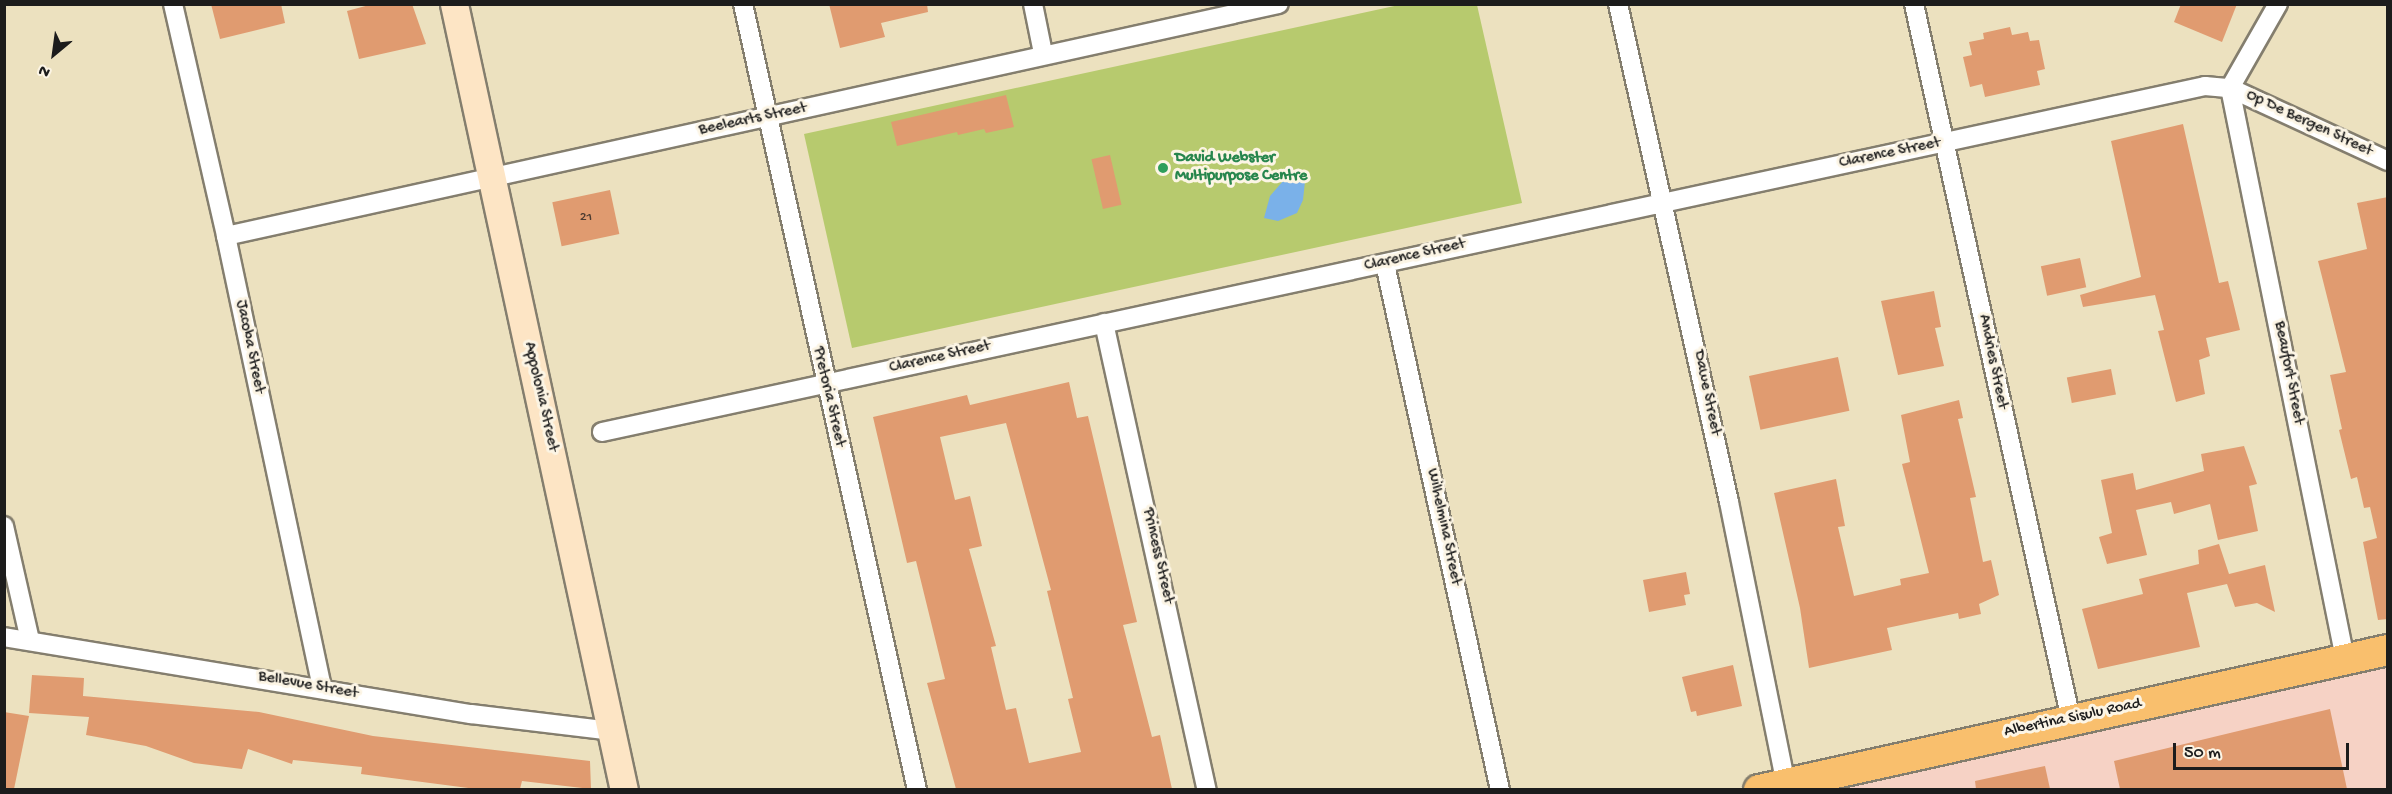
<!DOCTYPE html>
<html>
<head>
<meta charset="utf-8">
<style>
  body { margin:0 }
  #map { position:relative; width:2392px; height:794px; overflow:hidden; background:#ece1bf; font-family:"Gochi Hand",sans-serif }
  div>[style] { position:absolute }
  .built>* { inset:0; background:#f6d2c5 }
  .green>* { inset:0; background:#b7ca6e }
  .water>* { inset:0; background:#7ab1e9 }
  .building>* { inset:0; background:#e09b70; transform-origin:0 0 }
  .roads { filter:drop-shadow(2px 0 #847e6e) drop-shadow(-2px 0 #847e6e) drop-shadow(0 2px #847e6e) drop-shadow(0 -2px #847e6e) }
  .minor>* { height:18px; margin:-9px; padding:0 9px; transform-origin:9px; border-radius:9px; background:#fff }
  .secondary>* { height:27px; margin:-13.5px; padding:0 13.5px; transform-origin:13.5px; border-radius:13.5px; background:#fde5c5 }
  .primary>* { height:30px; margin:-15px; padding:0 15px; transform-origin:15px; border-radius:15px; background:#f9bf6d }
  .dots>* { width:16px; height:16px; translate:-50% -50%; box-sizing:border-box; border:3px solid #fcf5e5; border-radius:50% }
  span { translate:-50% -50%; white-space:nowrap; text-align:center; line-height:1.15; -webkit-text-stroke:6px #fcf5e5; paint-order:stroke }
  .number-label { font-size:14px; color:#4d3c31 }
  .number-label span { -webkit-text-stroke-width:0 }
  .street-label { font-size:16px; color:#1c1c1c }
  .leisure-label { font-size:16px; color:#27864d; font-weight:700 }
  .left { translate:0 -50%; text-align:left }
  .frame { position:absolute; inset:0; border:6px solid #1c1c1c; pointer-events:none }
  .north { position:absolute; left:24px; top:24px; width:60px; height:60px; -webkit-text-stroke:4px #fcf5e5; paint-order:stroke; rotate:209deg; font-size:16px; font-weight:700; line-height:24px; text-align:center; color:#1c1c1c }
  .north::after { content:''; display:block; margin:auto; width:21px; height:27px; background:#1c1c1c; clip-path:polygon(50% 0,100% 100%,50% 72%,0 100%) }
  .scale { position:absolute; left:2173px; top:743px; width:176px; height:27px; box-sizing:border-box; border:3px solid #1c1c1c; border-top:0; padding-left:8px; font-size:18px; line-height:21px; white-space:nowrap; color:#1c1c1c; -webkit-text-stroke:4px #fcf5e5; paint-order:stroke }
</style>
</head>
<body>
<div id="map">
  <div class="built">
    <div style="clip-path:polygon(2387px 660px,2387px 789px,1769px 789px)"></div>
  </div>
  <div class="green">
    <div style="clip-path:polygon(1399px 5px,1477px 5px,1522px 203px,852px 348px,804px 134px)"></div>
  </div>
  <div class="water">
    <div style="clip-path:polygon(1306px 172px,1303px 200px,1297px 213px,1278px 221px,1264px 218px,1270px 196px,1283px 181px)"></div>
  </div>
  <div class="building">
    <div style="clip-path:polygon(211px 4px,281px 4px,285px 23px,220px 39px)"></div>
    <div style="clip-path:polygon(373px 4px,412px 4px,426px 44px,359px 59px,347px 11px)"></div>
    <div style="clip-path:polygon(829px 4px,927px 4px,928px 12px,881px 23px,885px 37px,840px 48px)"></div>
    <div style="clip-path:polygon(2181px 4px,2237px 4px,2222px 42px,2174px 22px)"></div>
    <div style="clip-path:polygon(2010px 27px,2012px 35px,2028px 32px,2030px 41px,2039px 40px,2045px 69px,2037px 71px,2040px 85px,1985px 97px,1982px 84px,1970px 87px,1963px 57px,1972px 55px,1969px 42px,1984px 39px,1983px 33px)"></div>
    <div style="clip-path:polygon(1006px 95px,1014px 127px,986px 133px,984px 129px,958px 135px,957px 132px,897px 146px,891px 122px)"></div>
    <div style="clip-path:polygon(2183px 124px,2219px 283px,2228px 281px,2240px 330px,2206px 338px,2210px 356px,2199px 360px,2205px 394px,2176px 402px,2158px 331px,2164px 330px,2155px 295px,2083px 307px,2080px 295px,2141px 277px,2111px 141px)"></div>
    <div style="left:1110px;top:155px;width:51px;height:19px;rotate:77deg"></div>
    <div style="left:610px;top:190px;width:45px;height:59px;rotate:78deg"></div>
    <div style="clip-path:polygon(2388px 197px,2388px 619px,2378px 620px,2363px 542px,2377px 538px,2370px 507px,2364px 508px,2357px 477px,2351px 479px,2339px 430px,2342px 429px,2330px 375px,2346px 372px,2318px 261px,2367px 249px,2357px 203px)"></div>
    <div style="left:2080px;top:258px;width:30px;height:40px;rotate:78deg"></div>
    <div style="clip-path:polygon(1934px 291px,1941px 327px,1935px 328px,1944px 366px,1898px 375px,1881px 301px)"></div>
    <div style="left:1838px;top:357px;width:55px;height:91px;rotate:78deg"></div>
    <div style="left:2111px;top:369px;width:26px;height:45px;rotate:79deg"></div>
    <div style="clip-path:polygon(evenodd,1069px 382px,1077px 418px,1088px 416px,1137px 622px,1123px 625px,1152px 737px,1160px 735px,1172px 789px,956px 789px,927px 683px,945px 679px,916px 561px,907px 563px,873px 417px,967px 395px,970px 405px,1069px 382px,1006px 423px,1051px 590px,1047px 591px,1073px 698px,1068px 699px,1081px 752px,1029px 763px,1016px 708px,1006px 710px,991px 647px,996px 646px,969px 549px,982px 546px,970px 496px,955px 500px,940px 437px,1006px 423px)"></div>
    <div style="clip-path:polygon(1959px 400px,1963px 418px,1958px 419px,1976px 497px,1970px 498px,1983px 562px,1991px 560px,1999px 595px,1979px 604px,1981px 614px,1959px 619px,1958px 613px,1887px 628px,1892px 650px,1809px 668px,1800px 608px,1774px 493px,1836px 479px,1845px 526px,1838px 527px,1854px 596px,1901px 585px,1900px 579px,1929px 573px,1902px 464px,1910px 462px,1901px 415px)"></div>
    <div style="clip-path:polygon(2244px 446px,2257px 484px,2249px 486px,2258px 531px,2218px 540px,2210px 504px,2174px 514px,2171px 502px,2136px 510px,2147px 555px,2107px 564px,2099px 537px,2112px 533px,2101px 480px,2133px 473px,2136px 490px,2204px 471px,2201px 454px)"></div>
    <div style="clip-path:polygon(2219px 544px,2229px 574px,2265px 565px,2275px 612px,2257px 603px,2235px 607px,2227px 584px,2187px 593px,2200px 647px,2098px 669px,2082px 609px,2143px 594px,2139px 579px,2199px 564px,2198px 550px)"></div>
    <div style="clip-path:polygon(1686px 572px,1690px 594px,1684px 595px,1686px 605px,1649px 612px,1643px 580px)"></div>
    <div style="clip-path:polygon(1733px 665px,1742px 706px,1697px 716px,1696px 711px,1691px 712px,1682px 677px)"></div>
    <div style="clip-path:polygon(32px 675px,84px 678px,83px 696px,259px 712px,373px 736px,590px 761px,591px 789px,522px 781px,520px 789px,476px 789px,361px 774px,362px 767px,293px 760px,292px 764px,248px 749px,242px 769px,194px 763px,146px 746px,86px 735px,89px 717px,29px 713px)"></div>
    <div style="clip-path:polygon(2330px 709px,2347px 789px,2120px 789px,2114px 761px)"></div>
    <div style="clip-path:polygon(4px 712px,29px 716px,14px 789px,4px 789px)"></div>
    <div style="clip-path:polygon(2045px 766px,2050px 789px,1976px 789px,1975px 781px)"></div>
  </div>
  <div class="roads">
    <div class="minor">
      <div style="left:173px;top:4px;width:238px;rotate:77.1deg"></div>
      <div style="left:226px;top:236px;width:463px;rotate:78deg"></div>
      <div style="left:743px;top:4px;width:805px;rotate:77.52deg"></div>
      <div style="left:1033px;top:4px;width:50px;rotate:78.5deg"></div>
      <div style="left:1618px;top:4px;width:510px;rotate:77.43deg"></div>
      <div style="left:1729px;top:502px;width:288px;rotate:78.6deg"></div>
      <div style="left:1914px;top:4px;width:733px;rotate:77.63deg"></div>
      <div style="left:2230px;top:88px;width:582px;rotate:78.61deg"></div>
      <div style="left:2230px;top:88px;width:97px;rotate:-60.3deg"></div>
      <div style="left:226px;top:236px;width:1078px;rotate:-12.43deg"></div>
      <div style="left:1385px;top:264px;width:538px;rotate:77.67deg"></div>
      <div style="left:1104px;top:323px;width:478px;rotate:77.6deg"></div>
      <div style="left:602px;top:432px;width:1640px;rotate:-12.18deg"></div>
      <div style="left:2205px;top:86px;width:25px;rotate:5deg"></div>
      <div style="left:2230px;top:88px;width:174px;rotate:24.8deg"></div>
      <div style="left:4px;top:526px;width:117px;rotate:77.2deg"></div>
      <div style="left:4px;top:637px;width:473px;rotate:9.4deg"></div>
      <div style="left:471px;top:714px;width:141px;rotate:6.9deg"></div>
    </div>
    <div class="secondary">
      <div style="left:454px;top:4px;width:804px;rotate:77.8deg"></div>
    </div>
    <div class="primary">
      <div style="left:1759px;top:790px;width:644px;rotate:-12.55deg"></div>
    </div>
  </div>
  <div class="dots">
    <div style="left:1163px;top:168px;background:#2e9e5b"></div>
  </div>
  <div class="number-label">
    <span style="left:586px;top:218px">21</span>
  </div>
  <div class="street-label">
    <span style="left:753px;top:120px;rotate:-12deg">Beelearts Street</span>
    <span style="left:2309px;top:124px;rotate:25deg">Op De Bergen Street</span>
    <span style="left:1890px;top:154px;rotate:-12deg">Clarence Street</span>
    <span style="left:1415px;top:256px;rotate:-13deg">Clarence Street</span>
    <span style="left:249px;top:347px;rotate:78deg">Jacoba Street</span>
    <span style="left:940px;top:358px;rotate:-13deg">Clarence Street</span>
    <span style="left:1992px;top:362px;rotate:78deg">Andries Street</span>
    <span style="left:2288px;top:373px;rotate:79deg">Beaufort Street</span>
    <span style="left:1706px;top:393px;rotate:78deg">Dawe Street</span>
    <span style="left:540px;top:397px;rotate:77deg">Appolonia Street</span>
    <span style="left:828px;top:397px;rotate:77deg">Pretoria Street</span>
    <span style="left:1443px;top:527px;rotate:78deg">Wilhelmina Street</span>
    <span style="left:1157px;top:556px;rotate:77deg">Princess Street</span>
    <span style="left:308px;top:686px;rotate:10deg">Bellevue Street</span>
    <span style="left:2073px;top:719px;rotate:-12deg">Albertina Sisulu Road</span>
  </div>
  <div class="leisure-label">
    <span class="left" style="left:1175px;top:168px">David Webster<br>Multipurpose Centre</span>
  </div>
  <div class="frame"></div>
  <div class="north">N</div>
  <div class="scale">50 m</div>
</div>
</body>
</html>
